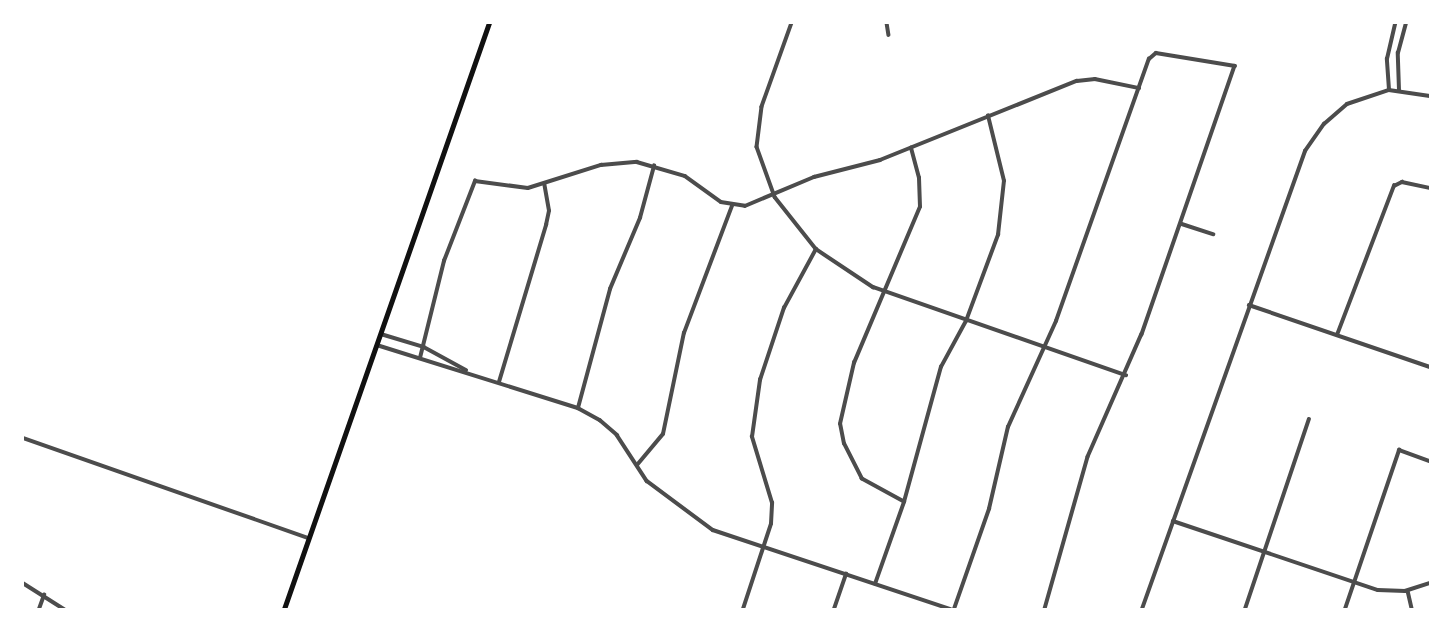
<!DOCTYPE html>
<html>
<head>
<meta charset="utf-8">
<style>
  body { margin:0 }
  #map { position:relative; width:1453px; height:632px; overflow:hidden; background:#fff; font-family:"DM Sans",sans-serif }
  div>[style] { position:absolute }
  .minor>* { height:3.5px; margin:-1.75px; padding:0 1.75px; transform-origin:1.75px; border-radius:1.75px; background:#4c4c4c }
  .secondary>* { height:4.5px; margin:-2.25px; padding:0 2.25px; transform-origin:2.25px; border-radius:2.25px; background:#111 }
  span { translate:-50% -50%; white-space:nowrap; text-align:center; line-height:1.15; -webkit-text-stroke:6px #fff; paint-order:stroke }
  .frame { position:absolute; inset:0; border:24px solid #fff; pointer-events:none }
</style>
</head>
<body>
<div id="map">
  <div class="minor">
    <div style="left:792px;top:23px;width:89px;rotate:109.7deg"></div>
    <div style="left:762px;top:107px;width:40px;rotate:97.1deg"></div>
    <div style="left:757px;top:147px;width:53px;rotate:70.2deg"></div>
    <div style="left:775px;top:197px;width:66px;rotate:51.7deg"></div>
    <div style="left:816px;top:249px;width:69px;rotate:33.7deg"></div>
    <div style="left:873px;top:287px;width:268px;rotate:19.2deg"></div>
    <div style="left:887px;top:23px;width:12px;rotate:81deg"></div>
    <div style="left:1389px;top:90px;width:31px;rotate:-94deg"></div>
    <div style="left:1387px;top:59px;width:37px;rotate:-77deg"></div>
    <div style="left:1399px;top:90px;width:37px;rotate:-92deg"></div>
    <div style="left:1398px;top:53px;width:31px;rotate:-75deg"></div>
    <div style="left:1182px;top:224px;width:33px;rotate:18deg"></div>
    <div style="left:1249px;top:305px;width:191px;rotate:18.9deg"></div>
    <div style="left:381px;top:334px;width:45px;rotate:16.8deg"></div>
    <div style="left:424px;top:347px;width:48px;rotate:28.7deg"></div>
    <div style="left:1337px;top:335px;width:160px;rotate:-69.1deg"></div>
    <div style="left:1394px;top:186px;width:9px;rotate:-27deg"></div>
    <div style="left:1402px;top:182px;width:29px;rotate:12deg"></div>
    <div style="left:377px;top:345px;width:211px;rotate:17.4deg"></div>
    <div style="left:578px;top:408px;width:25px;rotate:29deg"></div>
    <div style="left:600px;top:420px;width:23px;rotate:41deg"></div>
    <div style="left:617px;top:435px;width:55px;rotate:56.9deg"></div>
    <div style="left:647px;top:481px;width:82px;rotate:36.6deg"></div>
    <div style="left:713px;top:530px;width:250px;rotate:18.4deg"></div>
    <div style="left:420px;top:358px;width:100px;rotate:-76.1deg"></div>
    <div style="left:444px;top:261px;width:86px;rotate:-68.8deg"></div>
    <div style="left:475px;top:181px;width:53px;rotate:7.5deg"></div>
    <div style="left:528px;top:188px;width:77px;rotate:-17.5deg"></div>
    <div style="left:601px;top:165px;width:36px;rotate:-5deg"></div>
    <div style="left:637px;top:162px;width:50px;rotate:16.3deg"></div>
    <div style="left:685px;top:176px;width:44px;rotate:35.8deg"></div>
    <div style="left:721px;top:202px;width:24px;rotate:9deg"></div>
    <div style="left:745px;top:206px;width:75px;rotate:-22.8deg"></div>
    <div style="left:814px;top:177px;width:68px;rotate:-14.4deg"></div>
    <div style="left:880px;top:160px;width:212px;rotate:-21.9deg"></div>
    <div style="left:1077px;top:81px;width:18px;rotate:-6deg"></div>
    <div style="left:1095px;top:79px;width:45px;rotate:11.6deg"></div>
    <div style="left:499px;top:382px;width:164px;rotate:-73.3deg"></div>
    <div style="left:546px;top:225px;width:14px;rotate:-78deg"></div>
    <div style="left:549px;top:211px;width:27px;rotate:-100deg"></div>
    <div style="left:578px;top:408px;width:123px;rotate:-74.9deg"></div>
    <div style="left:610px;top:289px;width:77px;rotate:-67.1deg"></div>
    <div style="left:640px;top:218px;width:54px;rotate:-74.9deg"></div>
    <div style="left:23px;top:438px;width:303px;rotate:19.3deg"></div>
    <div style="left:637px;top:465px;width:40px;rotate:-50deg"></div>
    <div style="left:663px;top:434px;width:103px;rotate:-78.3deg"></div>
    <div style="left:684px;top:333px;width:136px;rotate:-69.3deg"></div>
    <div style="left:904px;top:502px;width:48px;rotate:-151.3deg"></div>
    <div style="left:862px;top:479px;width:39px;rotate:-117deg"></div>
    <div style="left:844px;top:444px;width:20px;rotate:-101deg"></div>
    <div style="left:840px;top:424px;width:63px;rotate:-77.1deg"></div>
    <div style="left:854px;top:363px;width:169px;rotate:-67.1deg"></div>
    <div style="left:920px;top:207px;width:29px;rotate:-92deg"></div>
    <div style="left:919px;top:178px;width:31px;rotate:-105deg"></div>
    <div style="left:1173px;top:521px;width:216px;rotate:18.6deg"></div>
    <div style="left:1378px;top:590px;width:27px;rotate:2deg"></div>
    <div style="left:1405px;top:591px;width:26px;rotate:-18deg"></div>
    <div style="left:23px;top:583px;width:49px;rotate:32.4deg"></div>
    <div style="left:875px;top:584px;width:87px;rotate:-70.5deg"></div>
    <div style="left:904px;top:502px;width:140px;rotate:-74.7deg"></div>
    <div style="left:941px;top:367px;width:52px;rotate:-61.5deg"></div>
    <div style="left:966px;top:321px;width:92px;rotate:-69.6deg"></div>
    <div style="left:998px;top:235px;width:54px;rotate:-83.7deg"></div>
    <div style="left:1004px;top:181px;width:67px;rotate:-103.8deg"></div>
    <div style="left:1408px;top:591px;width:18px;rotate:77deg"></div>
    <div style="left:39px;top:609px;width:15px;rotate:-70deg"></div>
    <div style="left:743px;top:609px;width:89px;rotate:-71.8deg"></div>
    <div style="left:771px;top:524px;width:21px;rotate:-87deg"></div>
    <div style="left:772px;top:503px;width:69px;rotate:-106.9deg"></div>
    <div style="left:752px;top:437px;width:58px;rotate:-82deg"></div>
    <div style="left:760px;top:380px;width:76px;rotate:-71.6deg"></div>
    <div style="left:784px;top:308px;width:67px;rotate:-61.5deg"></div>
    <div style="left:834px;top:609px;width:37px;rotate:-71deg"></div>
    <div style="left:954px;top:609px;width:106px;rotate:-70.7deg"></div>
    <div style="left:989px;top:509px;width:84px;rotate:-77deg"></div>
    <div style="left:1008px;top:427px;width:116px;rotate:-65.6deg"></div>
    <div style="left:1056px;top:321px;width:278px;rotate:-70.5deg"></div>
    <div style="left:1149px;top:59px;width:9px;rotate:-41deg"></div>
    <div style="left:1156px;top:53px;width:80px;rotate:9.3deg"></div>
    <div style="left:1235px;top:66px;width:284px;rotate:109.1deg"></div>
    <div style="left:1142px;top:334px;width:134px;rotate:113.7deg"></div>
    <div style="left:1088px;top:457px;width:158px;rotate:105.8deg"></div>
    <div style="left:1142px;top:609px;width:486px;rotate:-70.4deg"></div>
    <div style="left:1305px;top:151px;width:33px;rotate:-55deg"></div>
    <div style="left:1324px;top:124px;width:30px;rotate:-41deg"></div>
    <div style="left:1347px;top:104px;width:44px;rotate:-18.4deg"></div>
    <div style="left:1389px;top:90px;width:41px;rotate:8.3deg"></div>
    <div style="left:1245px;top:609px;width:200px;rotate:-71.4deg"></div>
    <div style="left:1345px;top:609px;width:168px;rotate:-71.2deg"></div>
    <div style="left:1399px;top:450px;width:33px;rotate:20deg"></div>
  </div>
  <div class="secondary">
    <div style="left:284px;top:609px;width:621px;rotate:-70.72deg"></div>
  </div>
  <div class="frame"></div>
</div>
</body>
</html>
